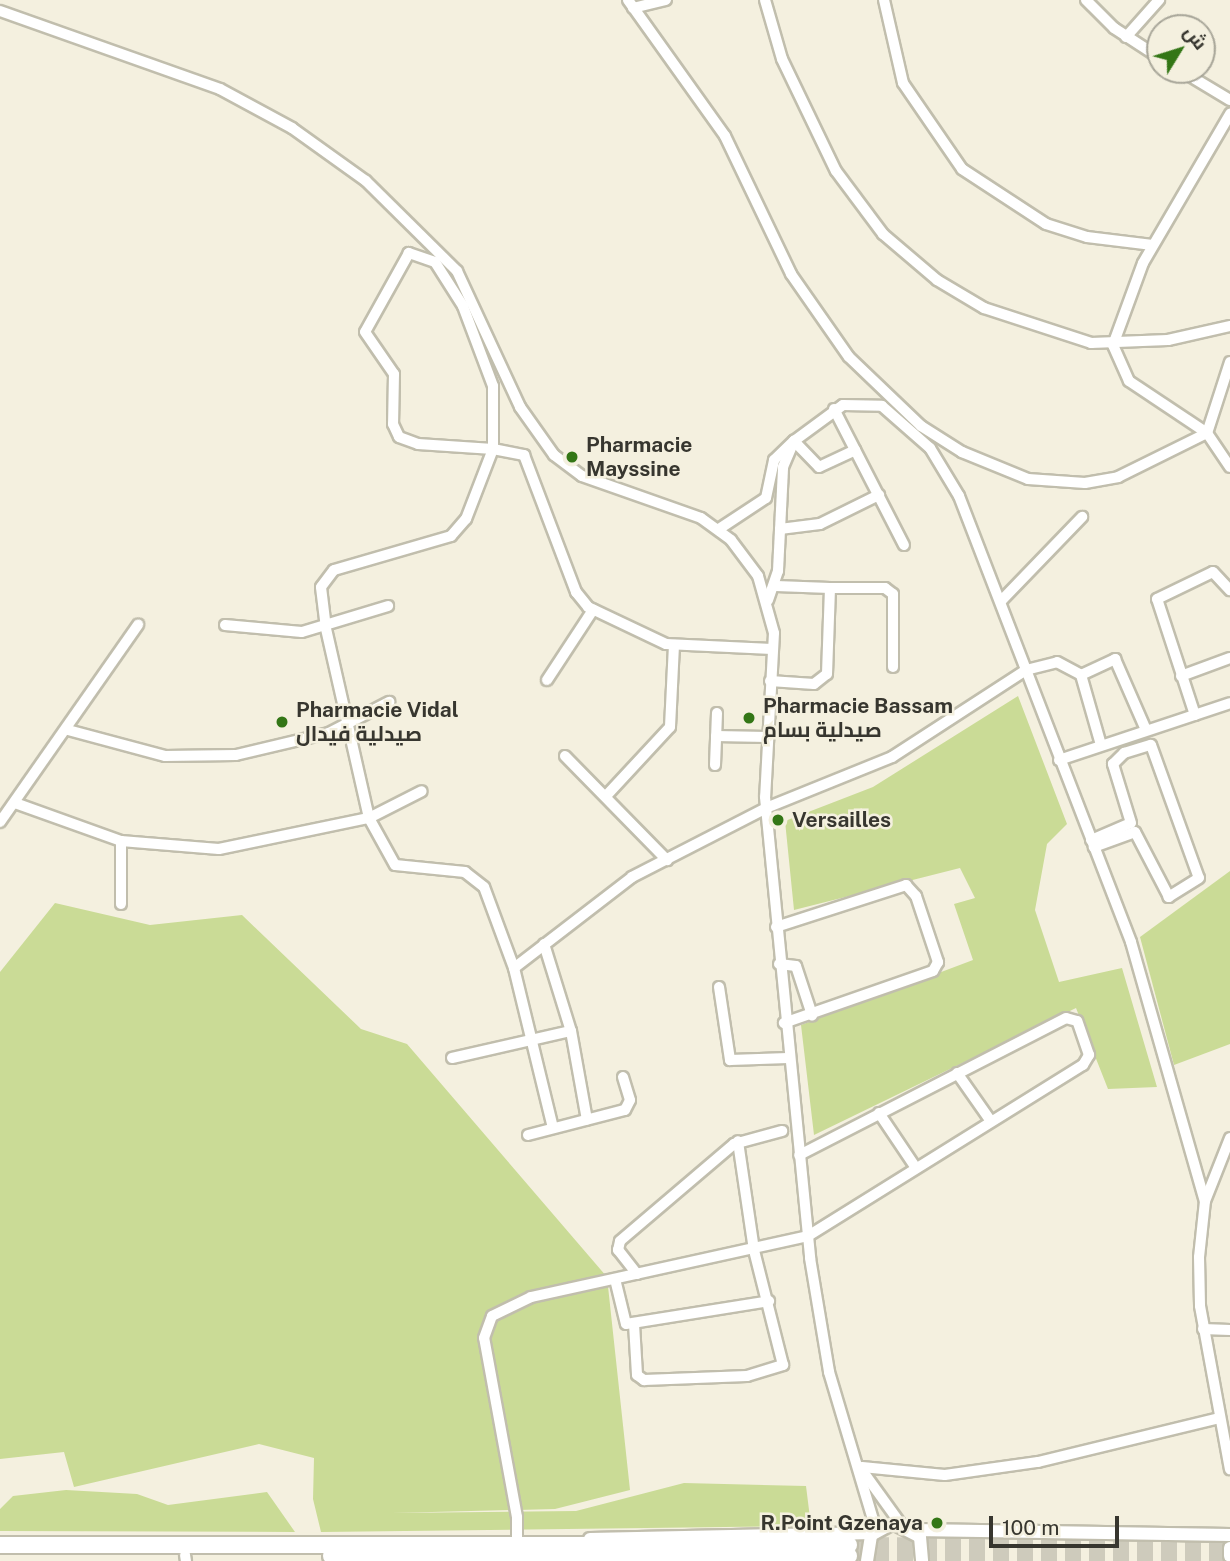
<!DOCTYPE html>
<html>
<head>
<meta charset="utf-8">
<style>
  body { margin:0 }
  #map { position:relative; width:1230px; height:1561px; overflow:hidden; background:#f4f0df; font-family:"Public Sans",Cairo,sans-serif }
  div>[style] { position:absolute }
  .green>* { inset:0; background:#cadb96 }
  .trunk-tunnel>* { height:16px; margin-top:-8px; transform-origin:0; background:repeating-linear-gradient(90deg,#cecbbc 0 16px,transparent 0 24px) }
  .roads { filter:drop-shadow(2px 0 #c1bead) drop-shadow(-2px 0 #c1bead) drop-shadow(0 2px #c1bead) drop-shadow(0 -2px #c1bead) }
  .minor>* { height:10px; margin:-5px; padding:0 5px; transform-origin:5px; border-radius:5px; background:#fff }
  .tertiary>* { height:12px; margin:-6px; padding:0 6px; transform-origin:6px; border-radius:6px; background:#fff }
  .trunk>* { height:16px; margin:-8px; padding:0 8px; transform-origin:8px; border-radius:8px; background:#fff }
  .dots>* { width:19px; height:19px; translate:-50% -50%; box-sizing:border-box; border:4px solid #f4f0df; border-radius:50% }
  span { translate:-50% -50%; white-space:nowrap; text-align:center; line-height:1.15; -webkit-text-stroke:5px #f4f0df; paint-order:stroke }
  .poi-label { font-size:21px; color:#37362f; font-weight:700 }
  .left { translate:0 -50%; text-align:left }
  .right { translate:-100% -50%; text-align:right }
  .north { position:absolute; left:1146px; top:14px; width:70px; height:70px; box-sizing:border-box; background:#f4f0df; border:2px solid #a8a699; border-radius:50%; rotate:52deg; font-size:19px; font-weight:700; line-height:28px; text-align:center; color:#37362f }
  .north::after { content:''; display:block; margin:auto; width:24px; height:32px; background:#337616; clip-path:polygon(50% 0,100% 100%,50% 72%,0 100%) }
  .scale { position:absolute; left:989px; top:1516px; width:130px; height:32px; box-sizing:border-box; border:4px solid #37362f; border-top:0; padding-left:9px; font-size:21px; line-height:24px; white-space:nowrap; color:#37362f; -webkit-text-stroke:5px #f4f0df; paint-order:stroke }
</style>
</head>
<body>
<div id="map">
  <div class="green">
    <div style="clip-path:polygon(1018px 696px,1067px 824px,1047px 844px,1035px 910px,1059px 982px,1122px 968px,1157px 1087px,1108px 1089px,1076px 1008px,814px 1135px,801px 1025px,973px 960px,954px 904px,975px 898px,960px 868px,794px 910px,785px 821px,873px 787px)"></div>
    <div style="clip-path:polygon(1230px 871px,1230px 1044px,1174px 1065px,1140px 937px)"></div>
    <div style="clip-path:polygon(55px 903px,150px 925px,242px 915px,361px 1029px,407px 1044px,607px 1277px,630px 1490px,555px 1509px,392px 1513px,576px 1511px,684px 1483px,806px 1486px,811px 1526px,321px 1532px,313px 1499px,314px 1458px,259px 1444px,74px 1487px,64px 1452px,0 1459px,0 972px)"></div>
    <div style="clip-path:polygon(66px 1490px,137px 1494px,168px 1505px,267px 1492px,295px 1532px,0 1531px,0 1509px,13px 1496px)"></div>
  </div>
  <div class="trunk-tunnel">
    <div style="left:849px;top:1545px;width:381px;rotate:0.3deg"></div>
    <div style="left:849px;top:1556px;width:381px;rotate:0.5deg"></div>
  </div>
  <div class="roads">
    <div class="minor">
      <div style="left:628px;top:0;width:167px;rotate:54.5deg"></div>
      <div style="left:725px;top:136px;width:153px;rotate:64.4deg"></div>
      <div style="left:791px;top:274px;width:101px;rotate:55.1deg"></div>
      <div style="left:849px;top:357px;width:100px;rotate:43.8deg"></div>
      <div style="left:921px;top:426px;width:49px;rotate:32.4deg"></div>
      <div style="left:962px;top:452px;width:71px;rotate:22.2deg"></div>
      <div style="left:1028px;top:479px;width:57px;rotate:4deg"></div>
      <div style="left:1085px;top:483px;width:34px;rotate:-10deg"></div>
      <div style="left:1118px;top:477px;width:99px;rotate:-26.3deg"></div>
      <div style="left:1207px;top:433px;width:94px;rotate:-146.3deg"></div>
      <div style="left:1129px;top:381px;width:39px;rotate:-114deg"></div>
      <div style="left:1113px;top:345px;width:87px;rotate:-69.9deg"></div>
      <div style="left:1143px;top:263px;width:173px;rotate:-59.7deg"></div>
      <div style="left:765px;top:0;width:61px;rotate:73.9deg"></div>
      <div style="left:782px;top:59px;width:124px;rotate:64.3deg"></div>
      <div style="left:836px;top:171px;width:79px;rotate:53.3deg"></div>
      <div style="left:883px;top:234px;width:71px;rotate:40.4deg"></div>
      <div style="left:937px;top:280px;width:55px;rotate:30.8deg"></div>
      <div style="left:984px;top:308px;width:113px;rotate:18.1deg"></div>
      <div style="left:1091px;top:343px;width:77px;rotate:-2.2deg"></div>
      <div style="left:1168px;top:340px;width:64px;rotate:-12.7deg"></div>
      <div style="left:884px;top:0;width:85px;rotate:77.1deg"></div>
      <div style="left:903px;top:83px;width:104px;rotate:55.5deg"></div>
      <div style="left:962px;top:169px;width:100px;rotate:33.2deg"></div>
      <div style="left:1046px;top:224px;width:43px;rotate:17.6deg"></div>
      <div style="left:1087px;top:237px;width:66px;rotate:6.9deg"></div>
      <div style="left:1086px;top:0;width:40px;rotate:45deg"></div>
      <div style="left:1114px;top:28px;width:55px;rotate:33.1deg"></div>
      <div style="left:633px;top:8px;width:34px;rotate:-14deg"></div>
      <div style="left:0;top:11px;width:233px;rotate:19.5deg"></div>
      <div style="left:220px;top:89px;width:82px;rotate:28.4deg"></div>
      <div style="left:292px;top:128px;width:91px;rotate:35.6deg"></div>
      <div style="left:366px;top:181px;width:128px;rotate:44.7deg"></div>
      <div style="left:457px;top:271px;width:150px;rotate:65.1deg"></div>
      <div style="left:520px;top:407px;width:59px;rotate:54.7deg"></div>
      <div style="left:554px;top:455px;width:35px;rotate:37deg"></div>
      <div style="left:582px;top:476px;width:126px;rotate:19.4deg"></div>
      <div style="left:701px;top:518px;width:37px;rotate:36deg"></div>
      <div style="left:731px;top:540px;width:45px;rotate:53.1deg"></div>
      <div style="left:758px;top:576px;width:59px;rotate:74.3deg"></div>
      <div style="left:774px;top:633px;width:164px;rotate:93.1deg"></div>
      <div style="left:765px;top:797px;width:463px;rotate:84.4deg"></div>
      <div style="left:810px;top:1258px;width:116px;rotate:80.5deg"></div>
      <div style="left:829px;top:1372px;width:165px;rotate:73.4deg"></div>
      <div style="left:1126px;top:37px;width:50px;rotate:-48.3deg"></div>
      <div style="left:1180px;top:70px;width:58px;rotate:31deg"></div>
      <div style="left:1230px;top:362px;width:75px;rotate:107.9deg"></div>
      <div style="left:1207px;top:433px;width:41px;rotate:55.9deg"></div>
      <div style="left:834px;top:409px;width:153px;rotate:62.8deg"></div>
      <div style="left:719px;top:529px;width:56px;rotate:-33.4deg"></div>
      <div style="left:766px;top:498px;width:39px;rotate:-78deg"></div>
      <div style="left:774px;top:460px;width:28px;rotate:-44deg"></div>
      <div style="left:794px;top:441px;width:36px;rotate:46deg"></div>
      <div style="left:819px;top:467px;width:40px;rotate:-25deg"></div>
      <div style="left:780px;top:529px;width:40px;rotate:-7.1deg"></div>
      <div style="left:820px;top:524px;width:66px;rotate:-26.2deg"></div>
      <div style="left:830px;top:588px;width:55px"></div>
      <div style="left:885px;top:588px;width:10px;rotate:37deg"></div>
      <div style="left:893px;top:594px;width:73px;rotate:90deg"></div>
      <div style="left:768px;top:600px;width:31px;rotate:-71deg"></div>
      <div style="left:778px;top:571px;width:104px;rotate:-87.2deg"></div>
      <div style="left:783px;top:467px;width:28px;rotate:-67deg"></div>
      <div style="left:794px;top:441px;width:61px;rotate:-36.3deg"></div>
      <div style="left:843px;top:405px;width:39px;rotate:1deg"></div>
      <div style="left:882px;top:406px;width:64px;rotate:41.2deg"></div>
      <div style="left:930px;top:448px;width:56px;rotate:58.9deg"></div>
      <div style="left:959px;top:496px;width:478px;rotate:68.9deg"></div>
      <div style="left:1131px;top:942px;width:269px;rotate:74.1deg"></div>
      <div style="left:1001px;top:601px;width:117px;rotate:-46deg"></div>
      <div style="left:225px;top:625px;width:77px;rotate:5.2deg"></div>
      <div style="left:302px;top:632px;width:90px;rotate:-16.8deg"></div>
      <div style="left:1181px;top:676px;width:52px;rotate:-20.2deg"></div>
      <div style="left:547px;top:680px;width:84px;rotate:-56.7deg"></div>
      <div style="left:770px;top:681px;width:44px;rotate:3.9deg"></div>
      <div style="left:814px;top:684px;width:16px;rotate:-38deg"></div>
      <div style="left:827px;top:674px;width:86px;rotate:-88deg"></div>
      <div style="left:830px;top:588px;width:54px;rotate:-177.9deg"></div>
      <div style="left:1195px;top:715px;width:122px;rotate:-108.1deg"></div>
      <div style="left:1157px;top:599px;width:62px;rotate:-25.7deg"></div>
      <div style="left:1213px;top:572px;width:25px;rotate:47deg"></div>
      <div style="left:68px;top:730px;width:100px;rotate:15deg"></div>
      <div style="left:165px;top:756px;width:71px;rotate:-0.8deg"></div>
      <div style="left:236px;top:755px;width:96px;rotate:-13.3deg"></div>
      <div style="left:329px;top:733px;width:68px;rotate:-27.3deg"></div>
      <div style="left:716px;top:736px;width:51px;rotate:1.1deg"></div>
      <div style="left:1101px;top:745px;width:73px;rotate:-105.9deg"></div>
      <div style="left:1081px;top:675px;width:38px;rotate:-25deg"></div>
      <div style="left:1115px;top:659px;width:77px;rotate:66.4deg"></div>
      <div style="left:565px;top:756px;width:146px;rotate:45.6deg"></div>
      <div style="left:1059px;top:760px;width:180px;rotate:-18.4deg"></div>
      <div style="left:715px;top:765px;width:52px;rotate:-87.8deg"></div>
      <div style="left:606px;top:796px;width:94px;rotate:-47.2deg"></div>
      <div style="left:670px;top:727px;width:82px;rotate:-87.2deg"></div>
      <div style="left:15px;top:803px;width:113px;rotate:19.7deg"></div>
      <div style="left:121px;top:841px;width:98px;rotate:4.7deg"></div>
      <div style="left:219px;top:849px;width:153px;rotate:-11.7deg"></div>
      <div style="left:369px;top:818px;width:59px;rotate:-27deg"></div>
      <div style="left:0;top:822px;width:241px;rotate:-55deg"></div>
      <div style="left:1091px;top:840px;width:43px;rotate:-23deg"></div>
      <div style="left:1131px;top:823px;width:62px;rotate:-107deg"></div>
      <div style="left:1113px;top:764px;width:16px;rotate:-45deg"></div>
      <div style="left:1124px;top:753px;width:28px;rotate:-17deg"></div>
      <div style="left:1151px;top:745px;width:141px;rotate:70.2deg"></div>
      <div style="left:1199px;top:878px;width:36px;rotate:148deg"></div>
      <div style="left:1169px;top:897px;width:73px;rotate:-117.6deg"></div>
      <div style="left:1135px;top:832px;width:44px;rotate:159.9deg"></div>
      <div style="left:121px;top:904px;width:63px;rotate:-90deg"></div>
      <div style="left:776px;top:927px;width:137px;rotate:-17.9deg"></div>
      <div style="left:906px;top:885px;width:15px;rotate:48deg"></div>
      <div style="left:916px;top:896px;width:70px;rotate:71.6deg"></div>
      <div style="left:938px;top:962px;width:10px;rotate:119deg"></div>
      <div style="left:933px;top:971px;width:158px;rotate:160.8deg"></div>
      <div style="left:544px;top:944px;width:91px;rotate:72.8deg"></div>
      <div style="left:571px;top:1031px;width:90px;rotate:79.8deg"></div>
      <div style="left:779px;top:964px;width:17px;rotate:7deg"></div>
      <div style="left:796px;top:966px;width:52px;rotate:71.9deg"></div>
      <div style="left:514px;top:968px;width:149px;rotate:-37.6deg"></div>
      <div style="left:632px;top:877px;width:151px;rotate:-27.2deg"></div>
      <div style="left:766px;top:808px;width:136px;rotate:-22deg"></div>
      <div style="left:892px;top:757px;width:160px;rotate:-33deg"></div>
      <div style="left:1026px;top:670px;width:32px;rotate:-14deg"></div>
      <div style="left:1057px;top:662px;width:27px;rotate:28deg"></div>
      <div style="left:719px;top:987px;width:74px;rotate:81.4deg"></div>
      <div style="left:730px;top:1060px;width:58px;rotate:-2deg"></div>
      <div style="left:452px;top:1058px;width:122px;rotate:-12.8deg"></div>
      <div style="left:957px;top:1073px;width:57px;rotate:54.9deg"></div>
      <div style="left:879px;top:1113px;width:66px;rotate:56.1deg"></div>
      <div style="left:553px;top:1128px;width:165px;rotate:-103.7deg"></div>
      <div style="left:514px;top:968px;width:86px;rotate:-110.3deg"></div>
      <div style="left:484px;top:887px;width:24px;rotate:-142deg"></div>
      <div style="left:465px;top:872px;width:70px;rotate:-174.3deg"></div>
      <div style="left:395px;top:865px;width:54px;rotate:-119deg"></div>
      <div style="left:369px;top:818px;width:195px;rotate:-102.8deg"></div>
      <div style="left:326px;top:628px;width:41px;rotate:-97deg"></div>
      <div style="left:321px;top:587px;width:21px;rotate:-53deg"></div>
      <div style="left:334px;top:570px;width:122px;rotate:-16.2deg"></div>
      <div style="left:451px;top:536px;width:23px;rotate:-49deg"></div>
      <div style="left:466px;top:519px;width:75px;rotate:-68.9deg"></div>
      <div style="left:493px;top:449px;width:63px;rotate:-90deg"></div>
      <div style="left:493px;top:386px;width:85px;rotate:-110.6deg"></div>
      <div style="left:463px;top:306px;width:52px;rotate:-122.5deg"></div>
      <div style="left:435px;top:262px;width:28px;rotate:-161deg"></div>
      <div style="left:409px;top:253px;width:90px;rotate:119.1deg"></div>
      <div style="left:365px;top:332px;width:51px;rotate:55.4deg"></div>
      <div style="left:394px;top:374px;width:50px;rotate:91.1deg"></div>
      <div style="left:393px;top:424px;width:14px;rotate:65deg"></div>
      <div style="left:399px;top:437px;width:20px;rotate:20deg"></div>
      <div style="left:418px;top:444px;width:75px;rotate:3.8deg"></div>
      <div style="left:493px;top:449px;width:32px;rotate:11deg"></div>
      <div style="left:524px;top:455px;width:147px;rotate:69.2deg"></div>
      <div style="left:576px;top:592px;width:19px;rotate:51deg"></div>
      <div style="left:588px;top:607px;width:86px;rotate:25.4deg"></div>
      <div style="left:666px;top:644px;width:106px;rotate:2.7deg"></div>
      <div style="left:528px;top:1135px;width:100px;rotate:-14.5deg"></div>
      <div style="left:625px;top:1110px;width:11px;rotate:-63deg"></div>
      <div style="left:630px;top:1100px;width:24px;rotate:-107deg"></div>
      <div style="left:1230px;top:1138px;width:68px;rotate:111.6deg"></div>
      <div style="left:1205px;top:1201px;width:56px;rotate:96.1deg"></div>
      <div style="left:1199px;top:1257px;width:49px;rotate:88.8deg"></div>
      <div style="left:1200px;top:1306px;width:166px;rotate:79.6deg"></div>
      <div style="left:637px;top:1274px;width:31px;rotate:-128deg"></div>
      <div style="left:618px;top:1250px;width:9px;rotate:-77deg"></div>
      <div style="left:620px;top:1241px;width:150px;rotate:-40.4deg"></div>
      <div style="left:734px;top:1144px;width:50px;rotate:-15.2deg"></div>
      <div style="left:615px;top:1279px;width:46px;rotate:76.3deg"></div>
      <div style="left:626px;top:1324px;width:145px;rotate:-9.1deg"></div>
      <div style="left:634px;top:1324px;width:51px;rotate:86.6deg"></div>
      <div style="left:637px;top:1375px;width:9px;rotate:36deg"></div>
      <div style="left:644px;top:1380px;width:103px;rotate:-2.2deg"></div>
      <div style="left:747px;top:1376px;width:38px;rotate:-17deg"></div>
      <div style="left:783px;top:1365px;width:119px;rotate:-104.2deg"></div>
      <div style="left:754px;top:1250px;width:110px;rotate:-98.4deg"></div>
      <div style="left:1203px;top:1329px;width:27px;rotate:2deg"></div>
      <div style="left:862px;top:1467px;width:83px;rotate:5.5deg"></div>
      <div style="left:945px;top:1475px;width:94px;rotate:-8deg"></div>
      <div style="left:1038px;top:1462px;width:183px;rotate:-13.6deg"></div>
      <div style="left:864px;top:1473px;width:62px;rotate:54.2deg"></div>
      <div style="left:517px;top:1543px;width:26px;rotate:-90deg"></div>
      <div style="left:517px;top:1517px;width:182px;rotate:-100.4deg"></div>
      <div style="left:484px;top:1338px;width:23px;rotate:-70deg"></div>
      <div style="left:492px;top:1316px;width:43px;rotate:-26deg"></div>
      <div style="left:531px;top:1297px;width:284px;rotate:-12.4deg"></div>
      <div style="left:808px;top:1236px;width:324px;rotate:-31.9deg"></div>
      <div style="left:1083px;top:1065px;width:12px;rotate:-59deg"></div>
      <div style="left:1089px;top:1055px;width:36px;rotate:-109deg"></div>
      <div style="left:1077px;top:1021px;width:11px;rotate:-165deg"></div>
      <div style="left:1066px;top:1018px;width:300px;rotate:152.8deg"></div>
      <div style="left:185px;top:1555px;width:6px;rotate:81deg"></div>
    </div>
    <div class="tertiary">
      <div style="left:914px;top:1530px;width:316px;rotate:0.9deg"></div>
      <div style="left:590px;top:1539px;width:283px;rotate:-1.2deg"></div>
      <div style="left:1230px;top:1548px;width:8px;rotate:90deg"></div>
      <div style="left:867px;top:1561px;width:26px;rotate:-81deg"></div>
      <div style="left:871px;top:1535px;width:25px;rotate:-29deg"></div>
      <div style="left:893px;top:1523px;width:30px;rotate:27deg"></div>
      <div style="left:920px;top:1537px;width:24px;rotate:85deg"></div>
    </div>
    <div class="trunk">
      <div style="left:0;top:1545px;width:849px"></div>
      <div style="left:331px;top:1556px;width:518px"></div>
    </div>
  </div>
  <div class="dots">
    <div style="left:572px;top:457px;background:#337616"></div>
    <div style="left:749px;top:718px;background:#337616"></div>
    <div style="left:282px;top:722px;background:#337616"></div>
    <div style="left:778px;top:820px;background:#337616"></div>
    <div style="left:937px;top:1523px;background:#337616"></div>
  </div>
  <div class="poi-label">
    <span class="left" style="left:586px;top:457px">Pharmacie<br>Mayssine</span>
    <span class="left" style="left:763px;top:718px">Pharmacie Bassam<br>صيدلية بسام</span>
    <span class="left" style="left:296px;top:722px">Pharmacie Vidal<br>صيدلية فيدال</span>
    <span class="left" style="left:792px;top:820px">Versailles</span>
    <span class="right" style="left:923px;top:1523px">R.Point Gzenaya</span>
  </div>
  <div class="north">ش</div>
  <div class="scale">100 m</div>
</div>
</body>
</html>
